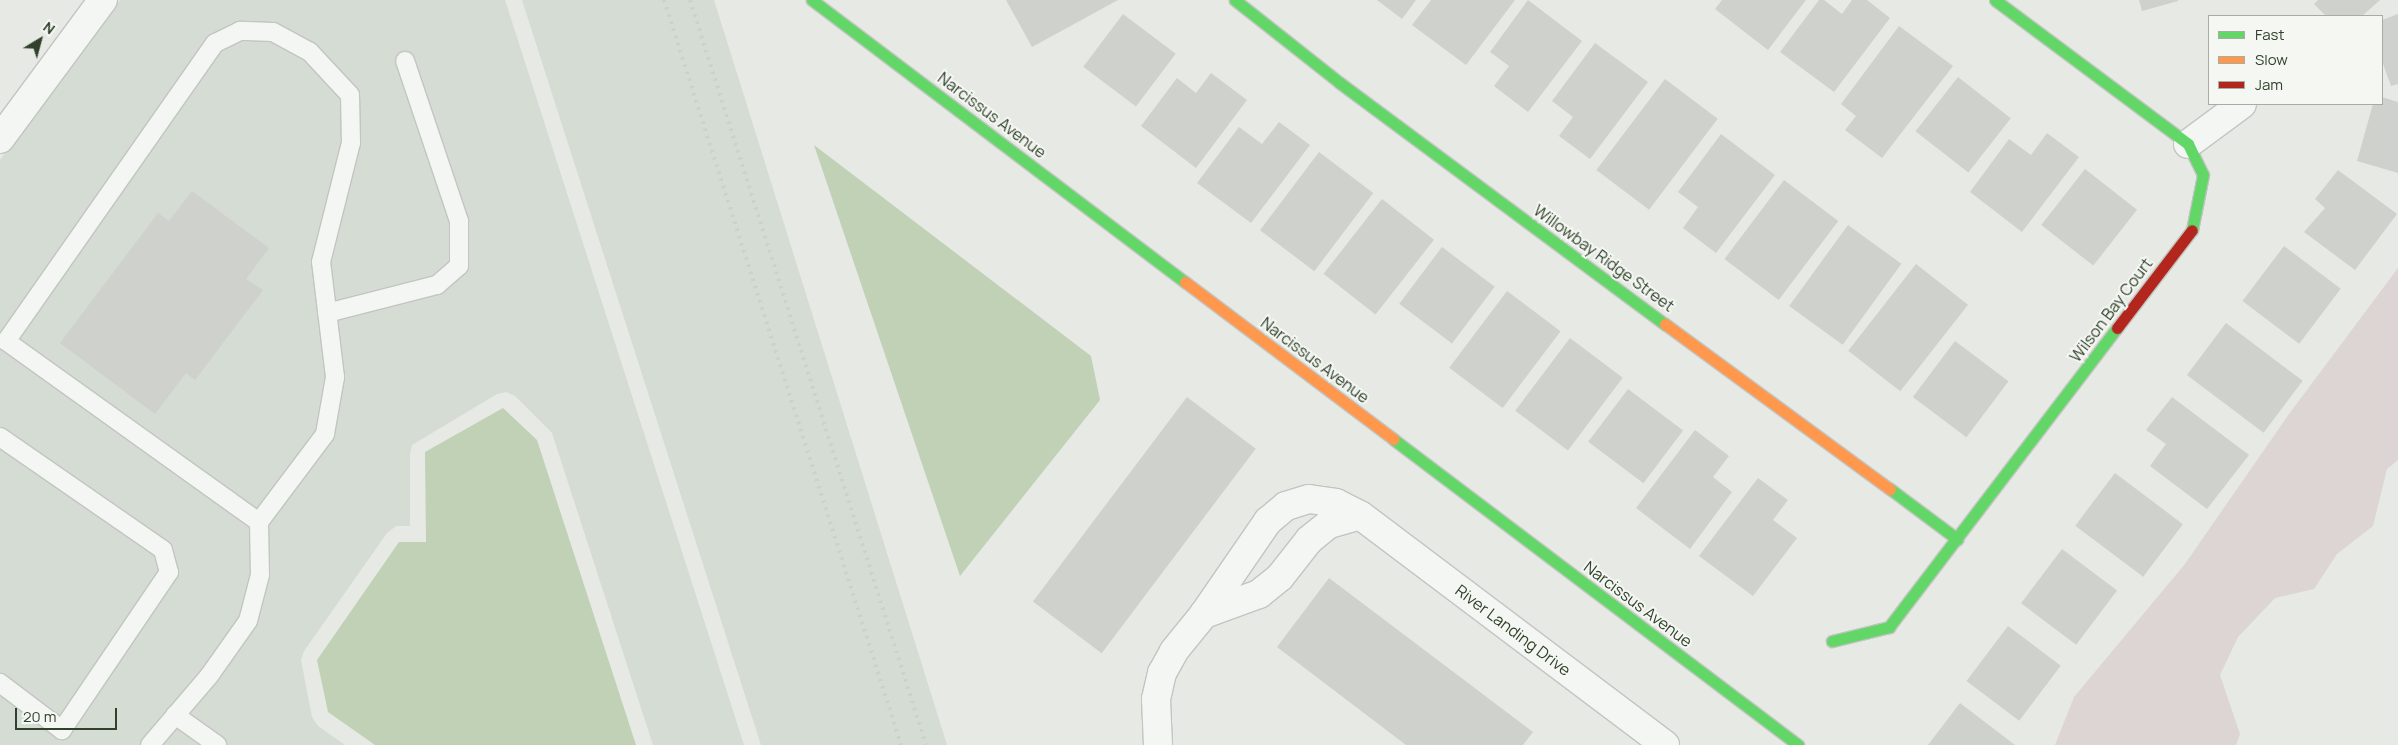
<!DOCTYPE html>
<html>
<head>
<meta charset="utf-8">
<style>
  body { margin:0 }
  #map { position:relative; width:2398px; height:745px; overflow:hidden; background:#e6e9e4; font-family:Manrope,sans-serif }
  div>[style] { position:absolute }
  .built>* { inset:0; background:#d5dcd3 }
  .green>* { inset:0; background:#dcd5d4 }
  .water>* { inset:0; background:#c0d1b5 }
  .building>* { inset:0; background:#ced1cc; transform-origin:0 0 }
  .roads { filter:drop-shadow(1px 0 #c2c5c1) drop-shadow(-1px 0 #c2c5c1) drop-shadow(0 1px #c2c5c1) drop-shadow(0 -1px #c2c5c1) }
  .lane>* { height:18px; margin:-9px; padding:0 9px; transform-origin:9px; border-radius:9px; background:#f4f6f3 }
  .street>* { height:28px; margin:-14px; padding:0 14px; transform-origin:14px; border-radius:14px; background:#f4f6f3 }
  .fast>* { height:11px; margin:-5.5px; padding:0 5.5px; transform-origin:5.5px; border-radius:5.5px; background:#63d668 }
  .slow>* { height:11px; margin:-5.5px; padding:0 5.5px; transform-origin:5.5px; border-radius:5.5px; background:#ff974d }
  .jam>* { height:11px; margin:-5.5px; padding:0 5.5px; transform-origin:5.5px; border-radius:5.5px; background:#b3261e }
  .rail>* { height:4px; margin-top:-2px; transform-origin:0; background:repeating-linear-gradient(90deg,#ced0cd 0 2.5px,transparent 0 7.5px) }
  span { translate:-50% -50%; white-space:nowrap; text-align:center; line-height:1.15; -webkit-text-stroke:4px #f4f7f2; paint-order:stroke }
  .street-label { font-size:16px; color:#31412c }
  .legend { position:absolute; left:2208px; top:15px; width:175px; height:90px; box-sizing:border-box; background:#f4f7f2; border:1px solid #a6aea3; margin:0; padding:6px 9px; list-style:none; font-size:15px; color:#31412c }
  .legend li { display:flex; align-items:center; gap:10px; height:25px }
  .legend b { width:25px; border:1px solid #a6aea3 }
  .north { position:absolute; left:15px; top:15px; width:50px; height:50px; -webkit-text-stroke:4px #f4f7f2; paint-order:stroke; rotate:37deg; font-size:14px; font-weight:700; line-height:20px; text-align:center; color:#31412c }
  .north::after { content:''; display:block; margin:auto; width:18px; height:22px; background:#31412c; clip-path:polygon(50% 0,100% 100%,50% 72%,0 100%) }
  .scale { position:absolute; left:15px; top:708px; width:102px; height:22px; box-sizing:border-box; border:2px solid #31412c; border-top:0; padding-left:6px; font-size:15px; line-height:18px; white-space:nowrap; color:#31412c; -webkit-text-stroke:4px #f4f7f2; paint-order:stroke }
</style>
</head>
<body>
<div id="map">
  <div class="built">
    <div style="clip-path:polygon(120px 0,505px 0,744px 745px,653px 745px,552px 433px,515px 396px,506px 392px,497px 394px,412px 445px,410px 454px,410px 526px,396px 526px,387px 533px,304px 651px,301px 660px,312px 717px,318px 726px,345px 745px,0 745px,0 160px)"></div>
    <div style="clip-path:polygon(522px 0,714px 0,947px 745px,761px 745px)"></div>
  </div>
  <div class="green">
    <div style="clip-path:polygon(2398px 268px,2398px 460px,2387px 469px,2373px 526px,2337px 554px,2314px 589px,2275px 598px,2238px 637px,2220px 675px,2240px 734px,2236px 745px,2055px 745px,2074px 697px,2185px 564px,2289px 414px)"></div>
  </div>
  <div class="water">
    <div style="clip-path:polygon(814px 145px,1091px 356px,1100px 400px,960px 576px)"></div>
    <div style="clip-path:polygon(503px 408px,537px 440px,636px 745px,375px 745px,328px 712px,317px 660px,399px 542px,426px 542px,425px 452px)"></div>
  </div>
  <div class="building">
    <div style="clip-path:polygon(1006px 0,1118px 0,1032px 47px)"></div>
    <div style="clip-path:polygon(1377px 0,1416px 0,1402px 19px)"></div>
    <div style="clip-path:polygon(1431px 0,1515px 0,1466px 65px,1412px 25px)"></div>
    <div style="clip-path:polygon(1528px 0,1582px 41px,1528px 112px,1494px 86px,1509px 66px,1490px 52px)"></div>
    <div style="clip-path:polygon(1722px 0,1806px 0,1768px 50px,1715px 9px)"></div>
    <div style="clip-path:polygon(1819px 0,1824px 0,1842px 14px,1852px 0,1867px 0,1890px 18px,1834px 92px,1780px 52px)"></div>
    <div style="clip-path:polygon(2139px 0,2178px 0,2178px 1px,2142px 11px)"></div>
    <div style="clip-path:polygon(2318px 0,2380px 0,2362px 16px,2326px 16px,2314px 4px)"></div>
    <div style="left:1123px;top:14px;width:66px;height:66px;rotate:37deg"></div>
    <div style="clip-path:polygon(2398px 14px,2398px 84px,2391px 86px,2382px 61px,2382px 20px)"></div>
    <div style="clip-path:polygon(1899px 26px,1953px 66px,1882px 158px,1845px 130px,1856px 116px,1841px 104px)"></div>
    <div style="clip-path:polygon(1595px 43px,1648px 82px,1590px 159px,1559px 136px,1573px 117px,1552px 101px)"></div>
    <div style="clip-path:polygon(1211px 73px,1247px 100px,1196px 168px,1141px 126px,1177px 78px,1196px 93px)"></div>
    <div style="left:1958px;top:77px;width:67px;height:69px;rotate:38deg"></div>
    <div style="left:1665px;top:79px;width:66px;height:114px;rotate:37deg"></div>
    <div style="clip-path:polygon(2382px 97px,2398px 102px,2398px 173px,2357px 161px,2373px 104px,2382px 104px)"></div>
    <div style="clip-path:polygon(1279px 122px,1310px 145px,1251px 223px,1197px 183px,1239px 127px,1262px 144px)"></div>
    <div style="clip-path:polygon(2047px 133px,2079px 157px,2022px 232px,1970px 192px,2009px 139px,2031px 155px)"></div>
    <div style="clip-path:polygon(1721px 134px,1775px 175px,1716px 253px,1683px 228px,1698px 207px,1678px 192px)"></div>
    <div style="left:1319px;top:152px;width:68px;height:98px;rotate:37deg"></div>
    <div style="left:2085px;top:169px;width:66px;height:71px;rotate:38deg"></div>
    <div style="clip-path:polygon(2338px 170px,2397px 214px,2355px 270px,2304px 232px,2325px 208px,2315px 199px)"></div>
    <div style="left:1784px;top:180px;width:68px;height:99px;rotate:37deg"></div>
    <div style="clip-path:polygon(192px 191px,269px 248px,246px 279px,263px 290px,195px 380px,186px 373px,155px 414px,60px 343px,158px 213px,169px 221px)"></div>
    <div style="left:1382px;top:199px;width:66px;height:95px;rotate:38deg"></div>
    <div style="left:1848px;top:225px;width:66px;height:100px;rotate:36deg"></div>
    <div style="left:2284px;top:246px;width:71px;height:69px;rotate:37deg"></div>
    <div style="left:1442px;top:247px;width:66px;height:71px;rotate:37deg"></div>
    <div style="left:1916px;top:264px;width:66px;height:110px;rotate:38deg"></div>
    <div style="left:1507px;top:291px;width:67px;height:96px;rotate:37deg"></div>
    <div style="left:2226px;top:323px;width:96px;height:65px;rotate:37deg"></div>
    <div style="left:1570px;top:338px;width:66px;height:91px;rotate:37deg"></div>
    <div style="left:1955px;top:341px;width:67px;height:70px;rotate:37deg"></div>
    <div style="left:1628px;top:389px;width:69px;height:66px;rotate:37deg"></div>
    <div style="left:1187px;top:397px;width:86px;height:256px;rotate:37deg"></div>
    <div style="clip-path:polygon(2172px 397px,2249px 455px,2207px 509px,2150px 466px,2166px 444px,2146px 430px)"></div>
    <div style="clip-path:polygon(1695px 430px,1729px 456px,1713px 477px,1732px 492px,1690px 549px,1636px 508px)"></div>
    <div style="left:2115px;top:473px;width:85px;height:66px;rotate:37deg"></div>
    <div style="clip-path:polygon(1758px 478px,1788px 500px,1773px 520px,1797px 538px,1753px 596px,1699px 556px)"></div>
    <div style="left:2062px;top:549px;width:69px;height:68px;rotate:37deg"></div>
    <div style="clip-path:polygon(1329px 578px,1533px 732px,1523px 745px,1406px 745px,1277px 647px)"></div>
    <div style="left:2008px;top:626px;width:66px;height:69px;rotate:37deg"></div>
    <div style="clip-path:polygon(1960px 703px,2015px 745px,1928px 745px)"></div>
  </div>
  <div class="roads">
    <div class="lane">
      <div style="left:327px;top:313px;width:114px;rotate:-14.3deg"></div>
      <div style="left:437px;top:285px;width:29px;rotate:-41deg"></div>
      <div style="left:459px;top:266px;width:45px;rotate:-90deg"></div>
      <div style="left:459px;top:221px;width:169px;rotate:-108.6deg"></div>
      <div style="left:0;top:437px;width:198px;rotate:34.7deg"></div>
      <div style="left:163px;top:550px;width:23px;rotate:75deg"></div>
      <div style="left:169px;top:572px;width:191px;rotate:124.1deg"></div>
      <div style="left:62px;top:730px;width:78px;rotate:-142.8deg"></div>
      <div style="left:175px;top:715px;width:52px;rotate:35.5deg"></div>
      <div style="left:150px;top:745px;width:91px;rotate:-49.5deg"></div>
      <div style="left:209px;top:676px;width:67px;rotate:-54.7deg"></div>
      <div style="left:248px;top:621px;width:48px;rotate:-75.4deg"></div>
      <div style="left:260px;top:575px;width:53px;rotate:-91.1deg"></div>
      <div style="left:259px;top:522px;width:110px;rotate:-53.1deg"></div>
      <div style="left:325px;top:434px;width:58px;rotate:-80deg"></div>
      <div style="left:335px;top:377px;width:116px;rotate:-96.9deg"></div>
      <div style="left:321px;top:262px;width:123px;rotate:-75.9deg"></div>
      <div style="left:351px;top:143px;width:48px;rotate:-91.2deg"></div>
      <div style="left:350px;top:95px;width:59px;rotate:-132.9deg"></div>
      <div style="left:310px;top:52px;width:42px;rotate:-151.6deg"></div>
      <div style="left:273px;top:32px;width:33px;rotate:-178deg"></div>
      <div style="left:240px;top:31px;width:28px;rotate:154deg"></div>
      <div style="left:215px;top:43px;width:364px;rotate:125deg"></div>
      <div style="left:6px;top:341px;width:311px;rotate:35.6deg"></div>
    </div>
    <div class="street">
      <div style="left:0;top:139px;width:173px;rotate:-53.5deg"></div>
      <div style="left:2188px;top:144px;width:67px;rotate:-36.5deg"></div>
      <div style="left:1204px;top:614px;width:59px;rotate:-20deg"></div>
      <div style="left:1259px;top:594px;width:27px;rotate:-39deg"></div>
      <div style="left:1280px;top:577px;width:47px;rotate:-51.9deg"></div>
      <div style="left:1309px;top:540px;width:26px;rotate:-39deg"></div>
      <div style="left:1329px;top:524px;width:32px;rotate:-16deg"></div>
      <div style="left:1158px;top:745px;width:46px;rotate:-92.5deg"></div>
      <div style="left:1156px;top:699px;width:27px;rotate:-77deg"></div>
      <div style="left:1162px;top:673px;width:25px;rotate:-61deg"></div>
      <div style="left:1174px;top:651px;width:48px;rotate:-51deg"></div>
      <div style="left:1204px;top:614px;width:113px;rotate:-55.5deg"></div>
      <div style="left:1268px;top:521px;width:23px;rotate:-40deg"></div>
      <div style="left:1286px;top:506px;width:24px;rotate:-17deg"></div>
      <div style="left:1309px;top:499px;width:27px;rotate:8deg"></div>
      <div style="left:1336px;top:503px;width:27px;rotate:27deg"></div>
      <div style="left:1360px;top:515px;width:382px;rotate:37deg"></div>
    </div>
    <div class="fast">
      <div style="left:812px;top:0;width:468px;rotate:37.1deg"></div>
      <div style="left:1235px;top:0;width:134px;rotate:38.3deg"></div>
      <div style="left:1340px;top:83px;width:405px;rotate:36.6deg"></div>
      <div style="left:1995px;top:0;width:241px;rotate:36.7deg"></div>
      <div style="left:2188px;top:144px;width:34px;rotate:64deg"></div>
      <div style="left:2203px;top:175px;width:56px;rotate:101.3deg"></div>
      <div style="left:1393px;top:439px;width:508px;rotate:37.07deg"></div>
      <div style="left:1890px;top:489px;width:84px;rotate:36.7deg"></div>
      <div style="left:1832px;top:641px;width:59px;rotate:-13.8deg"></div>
      <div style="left:1889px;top:627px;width:376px;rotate:-52.7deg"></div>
    </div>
    <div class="slow">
      <div style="left:1185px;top:282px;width:261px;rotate:37deg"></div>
      <div style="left:1665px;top:324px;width:279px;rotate:36.3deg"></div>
    </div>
    <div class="jam">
      <div style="left:2117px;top:328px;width:123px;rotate:-52.6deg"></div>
    </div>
  </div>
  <div class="rail">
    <div style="left:664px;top:0;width:782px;rotate:72.35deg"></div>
    <div style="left:690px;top:0;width:781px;rotate:72.42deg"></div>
  </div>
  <div class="street-label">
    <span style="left:992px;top:115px;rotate:37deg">Narcissus Avenue</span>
    <span style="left:1604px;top:258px;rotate:36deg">Willowbay Ridge Street</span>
    <span style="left:2111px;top:310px;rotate:-53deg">Wilson Bay Court</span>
    <span style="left:1315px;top:360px;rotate:37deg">Narcissus Avenue</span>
    <span style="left:1638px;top:604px;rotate:37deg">Narcissus Avenue</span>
    <span style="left:1513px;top:630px;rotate:37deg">River Landing Drive</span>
  </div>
  <ul class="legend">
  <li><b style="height:6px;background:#63d668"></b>Fast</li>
  <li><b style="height:6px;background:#ff974d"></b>Slow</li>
  <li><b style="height:6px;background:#b3261e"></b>Jam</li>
  </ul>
  <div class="north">N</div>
  <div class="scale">20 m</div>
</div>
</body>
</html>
